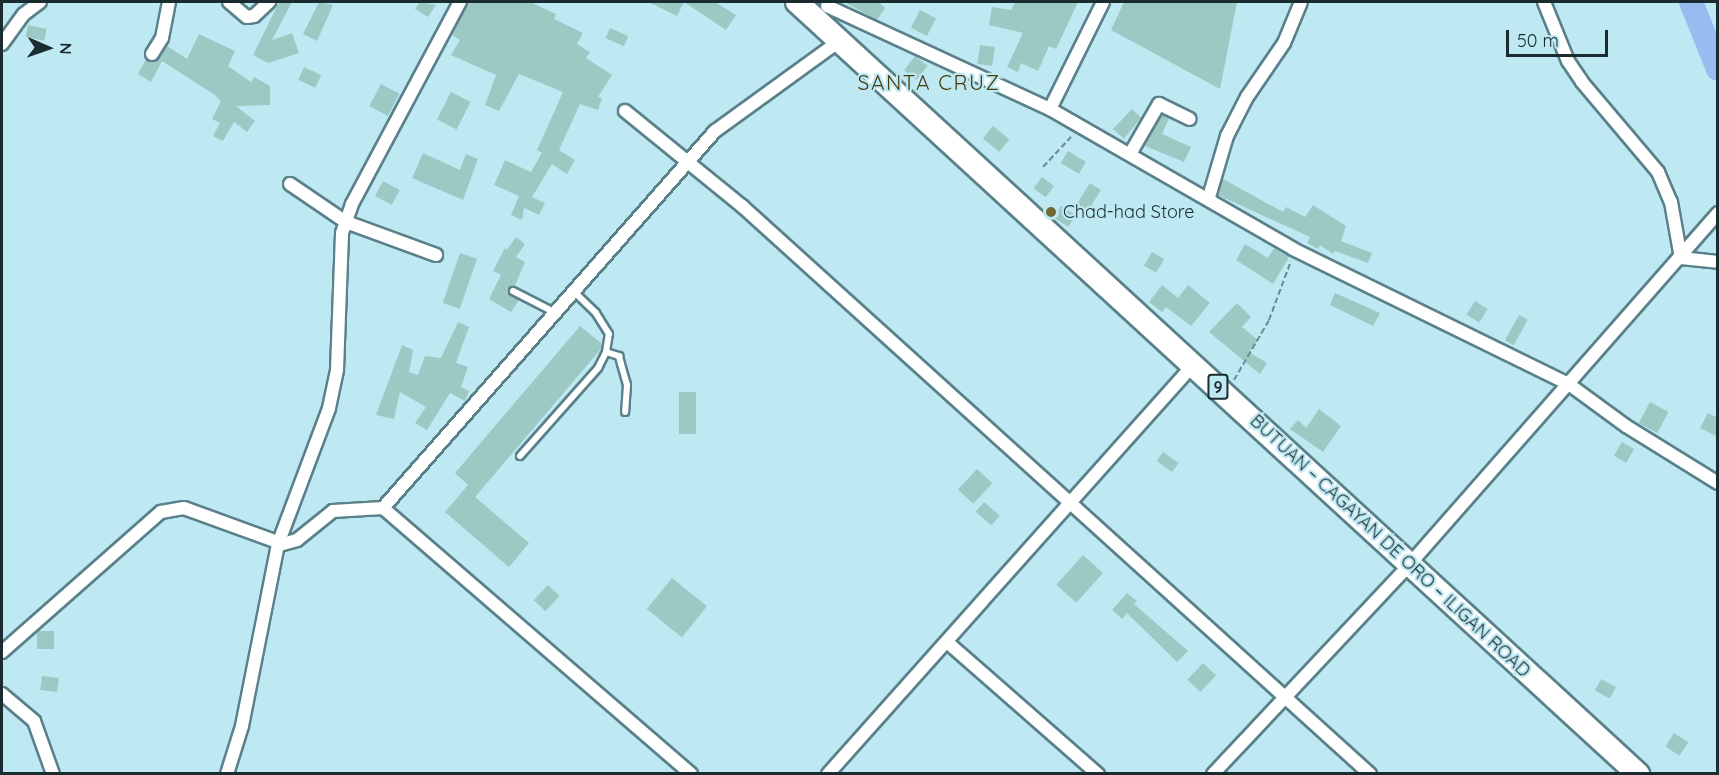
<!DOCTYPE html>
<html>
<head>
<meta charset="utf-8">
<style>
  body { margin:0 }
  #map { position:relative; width:1719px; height:775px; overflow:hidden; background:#bee9f2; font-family:Quicksand,sans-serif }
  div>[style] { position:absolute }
  .river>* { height:24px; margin:-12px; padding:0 12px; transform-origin:12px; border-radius:12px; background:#98bbf2 }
  .building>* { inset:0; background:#9dc9c5; transform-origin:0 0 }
  .path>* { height:2px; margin-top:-1px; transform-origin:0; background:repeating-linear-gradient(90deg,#6c8a91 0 6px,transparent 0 9px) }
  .roads { filter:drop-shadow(2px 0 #5a818a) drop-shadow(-2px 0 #5a818a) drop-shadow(0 2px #5a818a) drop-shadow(0 -2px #5a818a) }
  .lane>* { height:6px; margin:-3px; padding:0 3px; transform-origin:3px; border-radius:3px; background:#fff }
  .street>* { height:12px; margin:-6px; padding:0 6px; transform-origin:6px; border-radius:6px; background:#fff }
  .highway>* { height:22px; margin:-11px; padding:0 11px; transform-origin:11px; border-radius:11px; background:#fff }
  .dots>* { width:16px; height:16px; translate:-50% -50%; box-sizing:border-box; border:3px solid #bee9f2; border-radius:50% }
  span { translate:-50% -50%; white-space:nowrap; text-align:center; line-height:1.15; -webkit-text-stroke:4.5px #bee9f2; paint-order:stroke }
  .shield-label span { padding:2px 4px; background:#bee9f2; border:2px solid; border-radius:4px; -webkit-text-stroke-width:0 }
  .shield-label { font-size:16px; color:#1b2c30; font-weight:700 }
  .poi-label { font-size:18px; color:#1b2c30 }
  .left { translate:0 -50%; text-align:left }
  .street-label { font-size:18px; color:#1b2c30 }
  .quarter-label { font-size:21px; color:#463d13; letter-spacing:1.5px }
  .frame { position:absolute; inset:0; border:3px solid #1b2c30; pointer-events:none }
  .north { position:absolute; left:18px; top:18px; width:60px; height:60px; -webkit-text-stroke:4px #bee9f2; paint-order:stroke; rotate:92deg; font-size:16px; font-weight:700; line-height:24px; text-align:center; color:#1b2c30 }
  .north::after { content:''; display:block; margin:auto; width:21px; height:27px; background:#1b2c30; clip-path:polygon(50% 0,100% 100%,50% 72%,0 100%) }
  .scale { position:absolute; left:1506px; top:30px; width:102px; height:27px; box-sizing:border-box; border:3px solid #1b2c30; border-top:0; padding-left:8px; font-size:18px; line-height:21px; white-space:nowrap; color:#1b2c30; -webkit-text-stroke:4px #bee9f2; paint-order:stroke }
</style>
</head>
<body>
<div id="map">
  <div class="river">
    <div style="left:1691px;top:2px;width:72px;rotate:68.1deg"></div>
  </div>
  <div class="building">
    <div style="clip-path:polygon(279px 2px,292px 2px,272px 40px,292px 33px,299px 53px,268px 63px,253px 55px)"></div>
    <div style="clip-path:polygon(319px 2px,333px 5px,317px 41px,303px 34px)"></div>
    <div style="clip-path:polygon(420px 2px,436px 5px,428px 17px,415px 9px)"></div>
    <div style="clip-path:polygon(468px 2px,530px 2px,556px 14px,554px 19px,583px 33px,577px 44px,590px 52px,586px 58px,612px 75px,598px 97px,602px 98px,598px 110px,580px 104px,559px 150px,575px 160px,567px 174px,552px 164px,532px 197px,545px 203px,539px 215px,524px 208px,522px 220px,511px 215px,519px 196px,494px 185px,505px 160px,531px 172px,542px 153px,537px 150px,563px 92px,519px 74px,499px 111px,485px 105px,496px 75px,451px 55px,460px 40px,452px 35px)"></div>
    <div style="clip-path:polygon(648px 2px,715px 2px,736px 15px,726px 30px,684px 2px,677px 16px)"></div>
    <div style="clip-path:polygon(844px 2px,879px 2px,885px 8px,877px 20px)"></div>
    <div style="clip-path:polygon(1015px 2px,1078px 2px,1056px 49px,1049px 46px,1038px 71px,1021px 63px,1018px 72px,1007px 67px,1023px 33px,989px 25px,992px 7px,1011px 10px)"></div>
    <div style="clip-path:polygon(1124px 2px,1237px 2px,1220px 89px,1111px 30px)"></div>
    <div style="left:920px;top:10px;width:18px;height:20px;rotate:27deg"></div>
    <div style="left:28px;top:25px;width:19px;height:12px;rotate:12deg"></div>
    <div style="left:610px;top:28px;width:20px;height:11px;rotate:24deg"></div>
    <div style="clip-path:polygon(199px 34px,235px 51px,228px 66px,251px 82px,254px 77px,270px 86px,270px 105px,236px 106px,255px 121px,247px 132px,234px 122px,223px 141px,213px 136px,220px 123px,212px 119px,221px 101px,215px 95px,162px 61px,151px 82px,138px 74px,146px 59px,156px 61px,167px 46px,187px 59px)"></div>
    <div style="left:980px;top:45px;width:15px;height:19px;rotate:8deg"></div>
    <div style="left:915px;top:56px;width:16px;height:18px;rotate:38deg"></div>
    <div style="left:304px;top:67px;width:19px;height:14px;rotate:25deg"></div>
    <div style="left:381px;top:84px;width:21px;height:25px;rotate:28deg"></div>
    <div style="left:451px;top:92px;width:22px;height:31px;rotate:27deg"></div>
    <div style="clip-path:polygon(1132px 109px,1141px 118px,1124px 139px,1113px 129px)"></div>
    <div style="clip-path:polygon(1162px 115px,1169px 118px,1162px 134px,1191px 147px,1184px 162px,1145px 146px)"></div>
    <div style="left:993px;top:126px;width:21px;height:16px;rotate:39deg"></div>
    <div style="left:1068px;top:151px;width:21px;height:14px;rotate:31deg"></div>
    <div style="clip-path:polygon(423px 153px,460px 170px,466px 154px,478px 159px,463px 200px,412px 178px)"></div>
    <div style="left:1042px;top:177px;width:15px;height:14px;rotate:37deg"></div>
    <div style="clip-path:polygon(1223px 179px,1283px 212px,1286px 207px,1305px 217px,1313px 205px,1346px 226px,1341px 241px,1372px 253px,1368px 263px,1335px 251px,1333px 254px,1320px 245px,1318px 249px,1307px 243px,1310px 237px,1218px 195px)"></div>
    <div style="left:383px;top:181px;width:19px;height:17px;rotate:28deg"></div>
    <div style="left:1090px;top:183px;width:13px;height:25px;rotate:32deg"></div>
    <div style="left:1061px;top:206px;width:17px;height:14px;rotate:31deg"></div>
    <div style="clip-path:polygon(516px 237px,525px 244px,516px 257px,525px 262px,515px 286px,508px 289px,519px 300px,511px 312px,489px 299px,501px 275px,493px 271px,505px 248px,507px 250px)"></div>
    <div style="clip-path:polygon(1245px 244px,1268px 258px,1274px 248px,1289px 257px,1273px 284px,1236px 260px)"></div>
    <div style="left:1152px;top:252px;width:14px;height:16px;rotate:30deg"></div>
    <div style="left:460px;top:253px;width:18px;height:53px;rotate:19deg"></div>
    <div style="clip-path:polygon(1162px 285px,1178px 298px,1188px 285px,1210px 303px,1191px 326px,1166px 307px,1162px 312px,1149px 302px)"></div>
    <div style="clip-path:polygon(1335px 293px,1380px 313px,1373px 326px,1330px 305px)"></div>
    <div style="left:1475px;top:301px;width:15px;height:16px;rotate:32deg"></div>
    <div style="clip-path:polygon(1237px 303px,1251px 317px,1242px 327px,1258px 340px,1249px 352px,1267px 363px,1260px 374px,1209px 332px)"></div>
    <div style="left:1519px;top:315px;width:10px;height:29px;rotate:29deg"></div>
    <div style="clip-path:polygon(458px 322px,469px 327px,456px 363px,468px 367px,461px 387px,469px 391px,465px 401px,450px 393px,427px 430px,415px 423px,426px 407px,400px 392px,394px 419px,376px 415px,402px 345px,413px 350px,409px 372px,418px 375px,425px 356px,441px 358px)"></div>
    <div style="clip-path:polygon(580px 326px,602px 344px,601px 349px,475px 497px,529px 543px,509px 567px,445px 512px,468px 485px,455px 473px)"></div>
    <div style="left:679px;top:392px;width:17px;height:42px"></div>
    <div style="left:1650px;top:402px;width:21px;height:24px;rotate:28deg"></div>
    <div style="clip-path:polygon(1319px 409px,1341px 426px,1323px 452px,1290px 429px,1298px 420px,1306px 428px)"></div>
    <div style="clip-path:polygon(1708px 413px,1718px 418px,1718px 437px,1700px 428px)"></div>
    <div style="left:1622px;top:442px;width:14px;height:16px;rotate:30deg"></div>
    <div style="left:1163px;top:452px;width:19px;height:11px;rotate:35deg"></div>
    <div style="left:977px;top:469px;width:21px;height:28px;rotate:43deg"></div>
    <div style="left:984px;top:502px;width:21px;height:13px;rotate:41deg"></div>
    <div style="left:1083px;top:555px;width:27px;height:40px;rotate:42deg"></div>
    <div style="left:672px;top:578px;width:45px;height:40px;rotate:39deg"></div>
    <div style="left:548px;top:585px;width:16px;height:21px;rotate:43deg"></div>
    <div style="clip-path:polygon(1127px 593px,1137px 601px,1134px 604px,1188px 651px,1177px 662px,1127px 613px,1122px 619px,1112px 610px)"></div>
    <div style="left:54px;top:631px;width:18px;height:17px;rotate:90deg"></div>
    <div style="left:1203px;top:663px;width:18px;height:23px;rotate:43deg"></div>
    <div style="left:42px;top:676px;width:17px;height:14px;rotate:7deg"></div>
    <div style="left:1601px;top:679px;width:17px;height:13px;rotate:28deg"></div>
    <div style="left:1674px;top:733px;width:17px;height:16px;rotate:33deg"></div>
  </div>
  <div class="path">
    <div style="left:1043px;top:167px;width:41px;rotate:-47deg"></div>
    <div style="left:1234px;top:380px;width:69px;rotate:-59.7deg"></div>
    <div style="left:1269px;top:320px;width:63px;rotate:-69.6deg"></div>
  </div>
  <div class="roads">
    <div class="lane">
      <div style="left:513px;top:291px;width:46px;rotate:27.1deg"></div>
      <div style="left:606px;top:352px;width:14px;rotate:17deg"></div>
      <div style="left:619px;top:356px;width:8px;rotate:76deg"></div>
      <div style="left:621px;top:364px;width:22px;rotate:74deg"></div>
      <div style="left:627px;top:385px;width:27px;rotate:94deg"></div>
      <div style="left:520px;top:456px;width:118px;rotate:-48.4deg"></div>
      <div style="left:598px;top:368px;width:18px;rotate:-63deg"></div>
      <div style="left:606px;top:352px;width:18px;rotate:-81deg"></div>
      <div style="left:609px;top:334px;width:25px;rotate:-122deg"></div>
      <div style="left:596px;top:313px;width:32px;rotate:-136deg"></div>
    </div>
    <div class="street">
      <div style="left:229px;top:2px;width:23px;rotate:40deg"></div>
      <div style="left:247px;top:17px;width:7px;rotate:-8deg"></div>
      <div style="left:254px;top:16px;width:21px;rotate:-43deg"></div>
      <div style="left:1544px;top:2px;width:64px;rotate:67.9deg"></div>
      <div style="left:1568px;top:61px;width:25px;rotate:56deg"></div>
      <div style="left:1582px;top:82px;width:118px;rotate:49.8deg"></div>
      <div style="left:1658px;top:172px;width:33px;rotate:67deg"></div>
      <div style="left:1671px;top:202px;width:57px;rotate:79.9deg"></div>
      <div style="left:1681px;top:258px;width:37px;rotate:6deg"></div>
      <div style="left:827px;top:6px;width:246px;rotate:24.8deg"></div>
      <div style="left:1050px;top:109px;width:280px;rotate:29.9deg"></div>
      <div style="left:1293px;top:249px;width:309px;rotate:26.1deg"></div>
      <div style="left:1570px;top:385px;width:69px;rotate:36.2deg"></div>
      <div style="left:1626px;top:426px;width:108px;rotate:31.8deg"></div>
      <div style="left:2px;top:44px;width:37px;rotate:-54deg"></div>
      <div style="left:24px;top:14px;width:20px;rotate:-37deg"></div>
      <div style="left:152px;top:54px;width:19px;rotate:-58deg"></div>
      <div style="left:162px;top:38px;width:37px;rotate:-79deg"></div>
      <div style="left:1050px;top:109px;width:119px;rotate:-63.6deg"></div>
      <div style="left:625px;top:111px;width:151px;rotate:39.1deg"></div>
      <div style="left:742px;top:206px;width:847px;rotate:42.13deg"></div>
      <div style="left:1130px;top:154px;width:58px;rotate:-59.9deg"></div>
      <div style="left:1159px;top:104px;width:34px;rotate:26deg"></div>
      <div style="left:290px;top:184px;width:68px;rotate:34.2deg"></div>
      <div style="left:346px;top:222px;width:96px;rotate:20.1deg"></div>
      <div style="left:1209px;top:197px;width:64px;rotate:-73.6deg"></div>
      <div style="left:1227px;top:136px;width:44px;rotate:-62.9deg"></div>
      <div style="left:1247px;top:97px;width:65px;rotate:-55.6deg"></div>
      <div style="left:1284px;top:43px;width:44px;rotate:-67.5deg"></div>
      <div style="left:383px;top:508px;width:502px;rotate:-48.63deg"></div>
      <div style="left:715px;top:131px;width:152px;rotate:-35.9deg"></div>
      <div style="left:947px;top:642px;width:201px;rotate:41.2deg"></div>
      <div style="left:2px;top:652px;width:212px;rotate:-41.4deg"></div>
      <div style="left:161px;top:512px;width:23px;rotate:-10deg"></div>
      <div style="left:184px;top:508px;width:105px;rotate:20deg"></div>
      <div style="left:283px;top:544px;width:15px;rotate:-16deg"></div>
      <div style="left:297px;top:540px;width:46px;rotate:-38.9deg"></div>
      <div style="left:333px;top:511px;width:50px;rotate:-3.4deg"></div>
      <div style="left:383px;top:508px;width:407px;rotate:40.8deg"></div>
      <div style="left:2px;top:694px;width:42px;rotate:40.2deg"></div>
      <div style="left:34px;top:721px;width:56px;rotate:70.3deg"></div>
      <div style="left:227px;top:774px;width:50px;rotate:-72.6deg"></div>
      <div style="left:242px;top:726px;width:186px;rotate:-78.8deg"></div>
      <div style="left:278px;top:544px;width:145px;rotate:-69.4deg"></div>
      <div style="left:329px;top:408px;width:39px;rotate:-78deg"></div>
      <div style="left:337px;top:370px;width:137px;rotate:-87.9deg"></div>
      <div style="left:342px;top:233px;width:31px;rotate:-71deg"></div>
      <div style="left:352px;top:204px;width:229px;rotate:-61.9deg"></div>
      <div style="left:828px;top:774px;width:548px;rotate:-48.25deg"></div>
      <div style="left:1213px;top:774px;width:285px;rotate:-46.8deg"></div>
      <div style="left:1408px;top:566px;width:470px;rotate:-48.7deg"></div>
    </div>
    <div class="highway">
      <div style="left:797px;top:2px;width:1142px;rotate:42.55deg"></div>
    </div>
  </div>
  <div class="dots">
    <div style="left:1051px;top:212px;background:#746835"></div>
  </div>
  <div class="shield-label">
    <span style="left:1218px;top:387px">9</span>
  </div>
  <div class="poi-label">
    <span class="left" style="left:1063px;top:212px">Chad-had Store</span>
  </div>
  <div class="street-label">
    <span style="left:1390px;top:546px;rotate:43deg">BUTUAN – CAGAYAN DE ORO – ILIGAN ROAD</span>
  </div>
  <div class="quarter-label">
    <span style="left:929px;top:82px">SANTA CRUZ</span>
  </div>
  <div class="frame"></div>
  <div class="north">N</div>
  <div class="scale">50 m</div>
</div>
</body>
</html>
